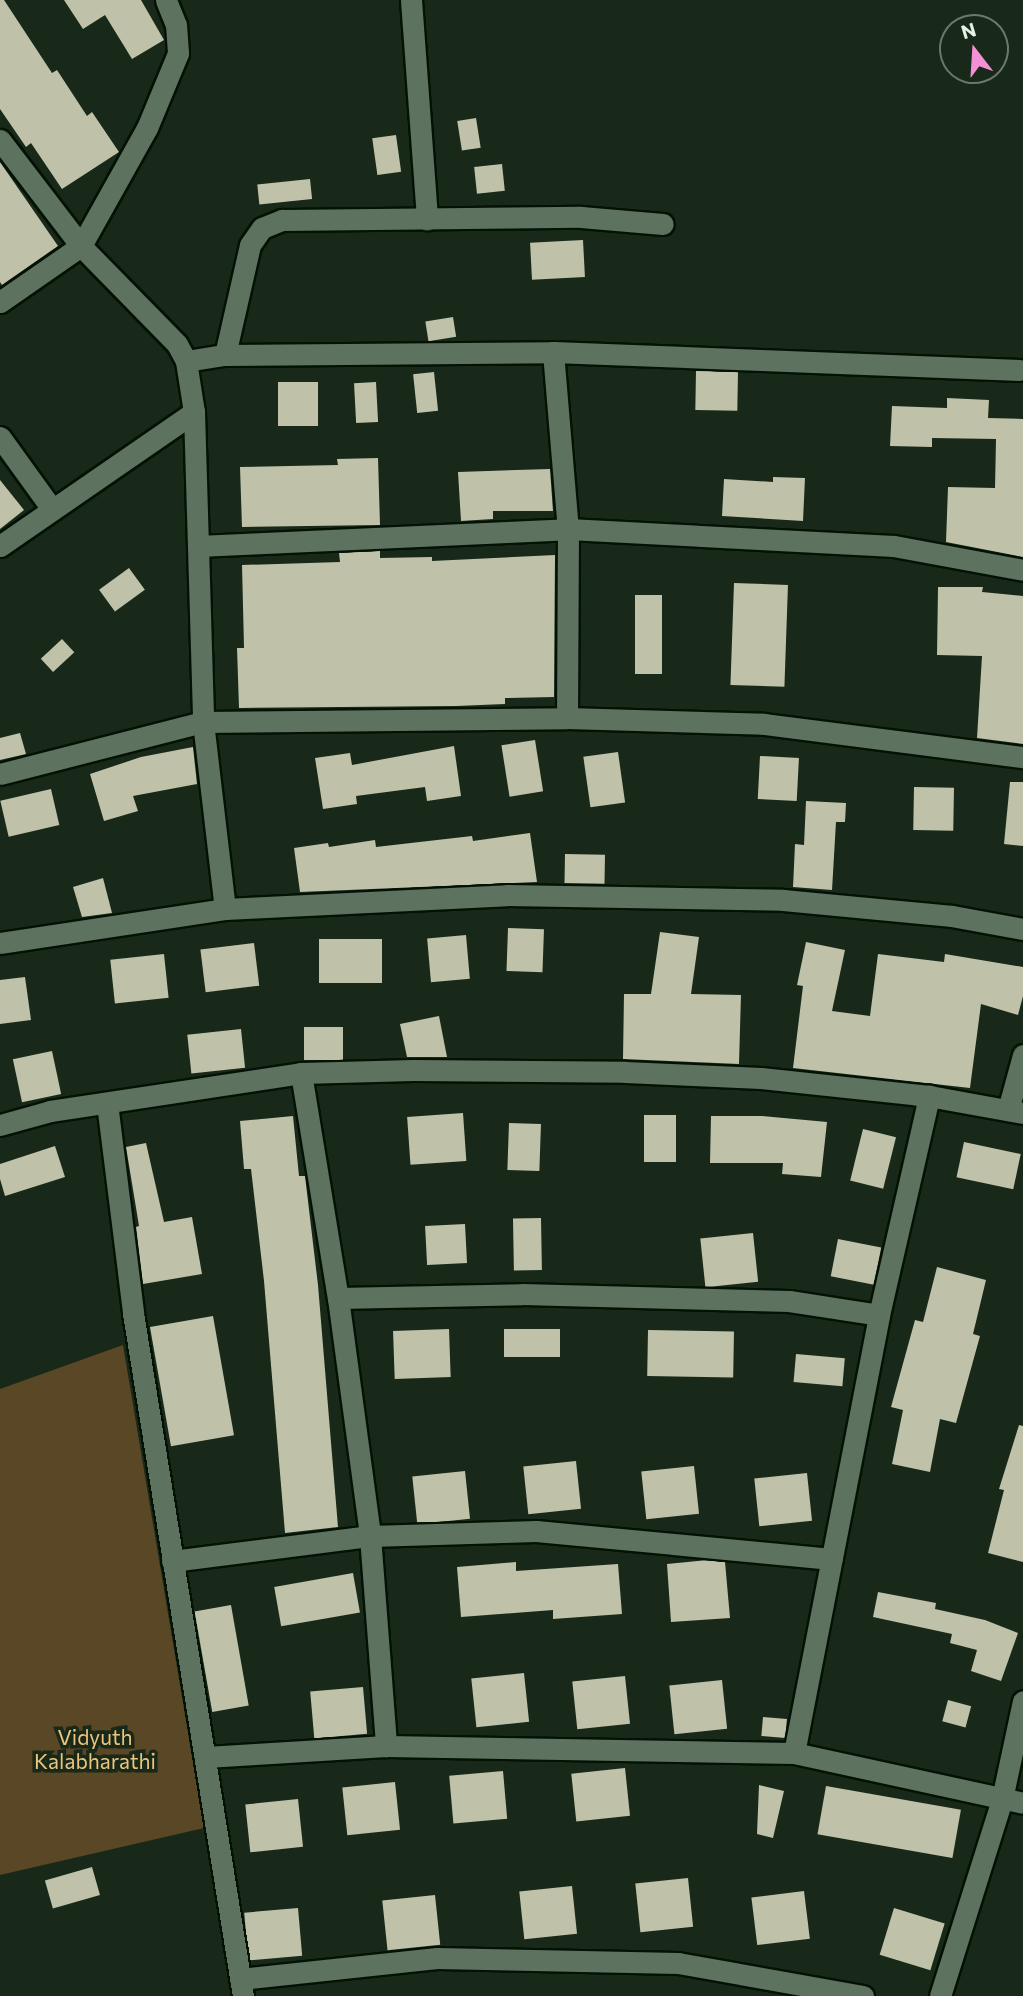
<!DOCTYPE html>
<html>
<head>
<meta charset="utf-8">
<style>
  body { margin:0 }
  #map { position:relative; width:1023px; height:1996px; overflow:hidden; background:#18291a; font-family:Commissioner,sans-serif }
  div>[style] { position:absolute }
  .green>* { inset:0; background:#5a4726 }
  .building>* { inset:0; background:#bfc2a8; transform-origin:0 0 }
  .roads { filter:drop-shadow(2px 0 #031205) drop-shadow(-2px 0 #031205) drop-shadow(0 2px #031205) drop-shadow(0 -2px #031205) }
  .street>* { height:21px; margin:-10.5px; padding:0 10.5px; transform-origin:10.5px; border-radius:10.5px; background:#5e7260 }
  span { translate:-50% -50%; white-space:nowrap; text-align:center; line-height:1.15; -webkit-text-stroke:7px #18291a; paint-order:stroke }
  .park-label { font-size:21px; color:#eec47c }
  .north { position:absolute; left:939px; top:14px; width:70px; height:70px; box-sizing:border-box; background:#18291a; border:2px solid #6a796c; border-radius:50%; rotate:343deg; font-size:19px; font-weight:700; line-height:28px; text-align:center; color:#e6f1e7 }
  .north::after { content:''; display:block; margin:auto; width:24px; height:32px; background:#f391d6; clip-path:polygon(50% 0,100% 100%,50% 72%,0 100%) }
</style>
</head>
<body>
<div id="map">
  <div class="green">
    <div style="clip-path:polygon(123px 1345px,204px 1828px,0 1875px,0 1389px)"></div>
  </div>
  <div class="building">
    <div style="clip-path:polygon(0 0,4px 0,52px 73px,57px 70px,87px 116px,92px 112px,119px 152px,62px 189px,31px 143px,26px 147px,0 109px)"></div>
    <div style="clip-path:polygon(64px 0,141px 0,164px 40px,132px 59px,105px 15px,83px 29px)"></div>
    <div style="left:476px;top:118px;width:30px;height:19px;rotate:81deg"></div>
    <div style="left:396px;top:135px;width:37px;height:24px;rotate:82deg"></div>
    <div style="clip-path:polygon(0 162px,58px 246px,2px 285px,0 282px)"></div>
    <div style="left:502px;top:164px;width:27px;height:28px;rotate:84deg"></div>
    <div style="left:310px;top:179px;width:20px;height:53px;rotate:84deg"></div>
    <div style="left:583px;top:240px;width:37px;height:53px;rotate:87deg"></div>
    <div style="left:453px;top:317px;width:20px;height:28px;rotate:81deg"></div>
    <div style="left:696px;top:371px;width:42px;height:39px;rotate:1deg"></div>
    <div style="left:434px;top:372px;width:39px;height:21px;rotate:84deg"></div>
    <div style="left:318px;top:382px;width:44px;height:40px;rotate:90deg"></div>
    <div style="left:376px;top:382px;width:40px;height:22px;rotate:87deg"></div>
    <div style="clip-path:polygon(947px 398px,989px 400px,988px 418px,1023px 419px,1023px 557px,946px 542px,948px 487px,995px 488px,996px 439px,932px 438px,932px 447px,890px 446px,892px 406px,947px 408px)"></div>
    <div style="clip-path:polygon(378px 458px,380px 525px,242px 527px,240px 467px,338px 465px,337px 459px)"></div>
    <div style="clip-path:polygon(550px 469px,553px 511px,493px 511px,493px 519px,461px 521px,458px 472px)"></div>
    <div style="clip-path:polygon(773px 477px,805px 478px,803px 521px,722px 516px,724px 479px,773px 482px)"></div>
    <div style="clip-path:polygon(0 480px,24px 510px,0 529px)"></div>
    <div style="clip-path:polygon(380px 551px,380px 558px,432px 557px,432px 561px,555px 555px,554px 697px,505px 698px,505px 704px,456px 706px,239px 708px,237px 648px,244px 648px,242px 565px,340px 562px,339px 553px)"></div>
    <div style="left:129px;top:568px;width:27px;height:37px;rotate:54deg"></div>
    <div style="left:734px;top:583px;width:54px;height:102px;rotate:2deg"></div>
    <div style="clip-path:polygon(938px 587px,983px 587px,982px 592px,1023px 596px,1023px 744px,977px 738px,982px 656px,937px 655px)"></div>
    <div style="left:635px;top:595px;width:27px;height:79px"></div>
    <div style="left:62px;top:639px;width:18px;height:29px;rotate:47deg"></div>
    <div style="clip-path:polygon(20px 733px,26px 754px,0 760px,0 738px)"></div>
    <div style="left:535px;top:740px;width:52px;height:34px;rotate:81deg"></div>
    <div style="clip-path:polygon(454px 746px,461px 796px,427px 801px,425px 787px,356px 796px,357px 804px,323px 809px,315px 758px,350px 753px,352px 765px)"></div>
    <div style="clip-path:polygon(193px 747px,197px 784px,133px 796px,138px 811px,104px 821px,90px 774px,141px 757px)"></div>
    <div style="left:618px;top:752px;width:51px;height:35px;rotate:82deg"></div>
    <div style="left:760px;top:756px;width:39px;height:43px;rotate:3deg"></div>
    <div style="clip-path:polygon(1010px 782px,1023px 782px,1023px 846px,1004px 844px)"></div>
    <div style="left:914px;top:787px;width:40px;height:43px;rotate:1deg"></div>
    <div style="left:51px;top:789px;width:37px;height:52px;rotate:77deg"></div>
    <div style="clip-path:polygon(806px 801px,846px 803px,845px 822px,836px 822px,832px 890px,793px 887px,795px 844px,804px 845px)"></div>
    <div style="clip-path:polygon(530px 833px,537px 882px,300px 892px,294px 848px,328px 843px,329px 847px,375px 840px,376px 847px,472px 836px,473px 841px)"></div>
    <div style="left:565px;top:854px;width:40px;height:29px;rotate:1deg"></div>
    <div style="clip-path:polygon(103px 878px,112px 913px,82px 917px,73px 887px)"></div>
    <div style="left:508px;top:928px;width:36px;height:43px;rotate:2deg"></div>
    <div style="clip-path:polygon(660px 932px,699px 937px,691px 994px,741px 995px,739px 1064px,623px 1059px,624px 994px,651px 994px)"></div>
    <div style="left:466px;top:935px;width:44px;height:39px;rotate:85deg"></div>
    <div style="left:319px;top:939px;width:63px;height:44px"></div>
    <div style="clip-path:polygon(806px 942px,845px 950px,832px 1011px,870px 1016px,878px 954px,944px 962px,945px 954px,1023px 967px,1023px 996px,1018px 1015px,981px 1004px,970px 1088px,793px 1068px,803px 986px,797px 985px)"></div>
    <div style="left:254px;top:943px;width:43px;height:54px;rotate:83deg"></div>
    <div style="left:164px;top:954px;width:44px;height:54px;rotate:84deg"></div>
    <div style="clip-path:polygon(25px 977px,31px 1020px,0 1024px,0 980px)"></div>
    <div style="clip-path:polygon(439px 1016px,447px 1057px,407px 1057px,400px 1024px)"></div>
    <div style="left:304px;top:1027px;width:39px;height:33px"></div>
    <div style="left:241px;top:1029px;width:39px;height:54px;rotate:84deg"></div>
    <div style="left:52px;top:1051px;width:44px;height:40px;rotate:78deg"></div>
    <div style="left:463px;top:1113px;width:48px;height:56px;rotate:86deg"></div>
    <div style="left:644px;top:1115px;width:32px;height:47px"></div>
    <div style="clip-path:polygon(293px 1116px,299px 1176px,305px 1176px,318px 1285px,338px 1527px,285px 1533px,264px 1281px,251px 1169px,244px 1169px,240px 1121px)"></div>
    <div style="clip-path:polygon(711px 1116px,762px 1116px,827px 1122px,821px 1177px,782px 1174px,783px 1163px,710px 1163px)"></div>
    <div style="left:509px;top:1123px;width:32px;height:47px;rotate:2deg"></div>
    <div style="left:863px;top:1129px;width:34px;height:53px;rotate:14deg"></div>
    <div style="left:964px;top:1142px;width:58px;height:36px;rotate:12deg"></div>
    <div style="clip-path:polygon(146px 1143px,164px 1222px,192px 1217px,202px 1274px,143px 1284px,136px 1227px,139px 1226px,126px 1147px)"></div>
    <div style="clip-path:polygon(55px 1146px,65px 1177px,5px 1196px,0 1179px,0 1164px)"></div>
    <div style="left:541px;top:1218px;width:52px;height:28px;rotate:89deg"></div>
    <div style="left:465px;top:1224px;width:39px;height:40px;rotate:87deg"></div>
    <div style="left:753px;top:1233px;width:49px;height:53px;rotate:84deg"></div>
    <div style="left:838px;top:1239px;width:44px;height:38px;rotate:11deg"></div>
    <div style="clip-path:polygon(937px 1267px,986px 1280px,973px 1334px,980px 1336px,956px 1423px,940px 1419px,930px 1472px,892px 1464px,903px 1410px,891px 1407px,915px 1320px,923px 1322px)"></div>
    <div style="left:213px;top:1316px;width:121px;height:64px;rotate:80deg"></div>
    <div style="left:449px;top:1329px;width:48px;height:56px;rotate:88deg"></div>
    <div style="left:504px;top:1329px;width:56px;height:28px"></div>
    <div style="left:648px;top:1330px;width:86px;height:46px;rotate:1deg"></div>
    <div style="left:796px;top:1354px;width:49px;height:28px;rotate:5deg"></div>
    <div style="clip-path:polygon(1019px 1425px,1023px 1426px,1023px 1562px,988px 1553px,1004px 1490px,999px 1489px)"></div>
    <div style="left:576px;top:1461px;width:48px;height:53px;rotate:84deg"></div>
    <div style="left:694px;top:1466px;width:48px;height:53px;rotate:84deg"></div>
    <div style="left:465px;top:1471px;width:48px;height:53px;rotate:84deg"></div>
    <div style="left:807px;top:1473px;width:48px;height:53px;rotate:84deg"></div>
    <div style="clip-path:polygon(708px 1560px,725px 1562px,730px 1618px,671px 1622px,667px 1564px)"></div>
    <div style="clip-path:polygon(516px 1562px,516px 1571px,618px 1564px,622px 1614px,553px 1619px,553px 1610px,461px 1617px,457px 1567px)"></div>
    <div style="left:353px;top:1573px;width:40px;height:80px;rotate:80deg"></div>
    <div style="clip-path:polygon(878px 1592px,936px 1603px,935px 1609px,985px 1620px,1018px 1633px,1001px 1681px,971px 1671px,977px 1650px,950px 1643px,952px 1634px,873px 1617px)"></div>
    <div style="left:231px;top:1605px;width:102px;height:37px;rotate:80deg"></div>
    <div style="left:524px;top:1673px;width:49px;height:53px;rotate:84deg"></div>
    <div style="left:625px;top:1676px;width:48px;height:53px;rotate:84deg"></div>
    <div style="left:722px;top:1680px;width:49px;height:53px;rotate:84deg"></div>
    <div style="left:363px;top:1687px;width:47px;height:53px;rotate:85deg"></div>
    <div style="left:948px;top:1700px;width:24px;height:22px;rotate:15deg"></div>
    <div style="left:763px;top:1717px;width:24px;height:19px;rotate:5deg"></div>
    <div style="left:625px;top:1768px;width:48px;height:54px;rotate:84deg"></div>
    <div style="left:503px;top:1771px;width:48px;height:54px;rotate:85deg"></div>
    <div style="left:395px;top:1782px;width:48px;height:53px;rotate:84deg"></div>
    <div style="clip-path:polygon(759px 1785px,784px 1791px,773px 1838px,757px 1834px)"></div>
    <div style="left:826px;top:1786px;width:137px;height:49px;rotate:10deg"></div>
    <div style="left:298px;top:1799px;width:48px;height:53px;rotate:84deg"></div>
    <div style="left:92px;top:1867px;width:29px;height:49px;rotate:74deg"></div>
    <div style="left:688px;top:1878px;width:49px;height:53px;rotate:84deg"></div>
    <div style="left:572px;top:1886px;width:48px;height:53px;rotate:84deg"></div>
    <div style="left:804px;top:1891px;width:48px;height:53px;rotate:83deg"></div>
    <div style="left:435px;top:1895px;width:50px;height:53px;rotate:84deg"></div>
    <div style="left:298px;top:1908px;width:48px;height:54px;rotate:85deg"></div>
    <div style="left:894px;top:1908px;width:53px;height:49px;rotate:17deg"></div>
  </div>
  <div class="roads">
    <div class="street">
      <div style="left:411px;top:0;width:220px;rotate:85.8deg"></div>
      <div style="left:0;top:140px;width:133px;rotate:52.6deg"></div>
      <div style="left:81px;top:246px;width:137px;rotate:45.6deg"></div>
      <div style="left:177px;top:344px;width:19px;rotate:62deg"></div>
      <div style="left:186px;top:361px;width:52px;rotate:81.1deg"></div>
      <div style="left:194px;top:412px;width:310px;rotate:88.3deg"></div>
      <div style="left:203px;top:722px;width:188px;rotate:83.3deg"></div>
      <div style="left:0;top:302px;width:98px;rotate:-34.7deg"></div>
      <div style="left:81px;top:246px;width:135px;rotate:-60.8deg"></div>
      <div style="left:147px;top:128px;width:81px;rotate:-67.5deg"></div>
      <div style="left:178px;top:53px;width:28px;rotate:-94deg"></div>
      <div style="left:176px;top:25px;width:27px;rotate:-112deg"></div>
      <div style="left:553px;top:352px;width:178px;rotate:85.2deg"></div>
      <div style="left:568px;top:529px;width:189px;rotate:90.3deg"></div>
      <div style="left:225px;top:355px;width:328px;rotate:-0.5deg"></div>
      <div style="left:553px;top:352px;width:467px;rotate:2.2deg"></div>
      <div style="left:186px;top:361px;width:39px;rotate:-9deg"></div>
      <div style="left:225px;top:355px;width:113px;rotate:-77.2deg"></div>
      <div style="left:250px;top:245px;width:21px;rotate:-55deg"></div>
      <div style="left:262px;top:228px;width:22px;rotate:-22deg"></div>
      <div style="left:282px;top:220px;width:299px;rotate:-0.6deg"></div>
      <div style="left:581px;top:217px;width:82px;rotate:4.9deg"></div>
      <div style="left:0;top:437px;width:89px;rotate:54.2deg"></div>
      <div style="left:0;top:546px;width:236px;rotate:-34.6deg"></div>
      <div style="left:198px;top:546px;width:370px;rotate:-2.6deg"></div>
      <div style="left:568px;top:529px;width:326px;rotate:3deg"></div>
      <div style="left:894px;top:546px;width:131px;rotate:10.5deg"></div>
      <div style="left:0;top:774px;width:210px;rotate:-14.4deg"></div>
      <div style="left:203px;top:722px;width:364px;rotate:-0.6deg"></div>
      <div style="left:567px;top:718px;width:197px;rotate:1.7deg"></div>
      <div style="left:764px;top:724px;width:261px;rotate:7.3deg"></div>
      <div style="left:0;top:943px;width:228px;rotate:-8.6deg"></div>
      <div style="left:225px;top:909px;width:282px;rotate:-2.8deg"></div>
      <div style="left:507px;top:895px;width:276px;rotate:1deg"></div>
      <div style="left:783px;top:900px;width:170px;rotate:5.4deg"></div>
      <div style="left:952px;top:916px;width:72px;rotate:10.4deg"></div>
      <div style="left:301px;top:1073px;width:228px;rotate:80.7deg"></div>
      <div style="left:338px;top:1298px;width:240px;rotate:82.3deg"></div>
      <div style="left:370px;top:1536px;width:211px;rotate:85.6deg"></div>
      <div style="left:107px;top:1103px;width:212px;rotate:82.9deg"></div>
      <div style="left:133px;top:1313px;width:692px;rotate:80.85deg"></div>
      <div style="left:1008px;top:1110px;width:57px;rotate:-74.7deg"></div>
      <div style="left:0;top:1125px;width:52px;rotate:-15.6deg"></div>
      <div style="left:50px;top:1111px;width:254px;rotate:-8.6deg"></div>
      <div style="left:301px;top:1073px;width:112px;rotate:-1.5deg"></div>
      <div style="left:413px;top:1070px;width:212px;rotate:0.5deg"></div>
      <div style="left:625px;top:1072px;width:136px;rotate:2.5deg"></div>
      <div style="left:761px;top:1078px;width:169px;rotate:6.1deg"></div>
      <div style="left:929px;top:1096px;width:96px;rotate:10.3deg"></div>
      <div style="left:338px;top:1298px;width:184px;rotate:-1.2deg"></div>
      <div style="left:522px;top:1294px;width:267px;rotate:1.5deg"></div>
      <div style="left:789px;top:1301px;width:91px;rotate:8.8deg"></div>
      <div style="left:172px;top:1561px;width:200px;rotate:-7.2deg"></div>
      <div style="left:370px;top:1536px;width:166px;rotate:-1.7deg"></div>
      <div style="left:536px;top:1531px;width:297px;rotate:5.4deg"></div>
      <div style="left:794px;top:1753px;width:446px;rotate:-79deg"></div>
      <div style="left:879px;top:1315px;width:225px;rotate:-77.1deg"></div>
      <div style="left:206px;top:1757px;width:180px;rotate:-3.5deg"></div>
      <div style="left:386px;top:1746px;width:408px;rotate:1deg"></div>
      <div style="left:794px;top:1753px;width:234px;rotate:12.3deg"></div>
      <div style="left:240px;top:1979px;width:198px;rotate:-6.1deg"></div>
      <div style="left:437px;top:1958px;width:241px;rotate:1.2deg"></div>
      <div style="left:678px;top:1963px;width:188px;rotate:10.1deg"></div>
      <div style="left:940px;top:1996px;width:207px;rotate:-72.5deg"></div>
      <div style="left:1002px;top:1799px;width:100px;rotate:-77.9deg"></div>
    </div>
  </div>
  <div class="park-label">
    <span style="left:95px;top:1749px">Vidyuth<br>Kalabharathi</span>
  </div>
  <div class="north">N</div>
</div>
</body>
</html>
